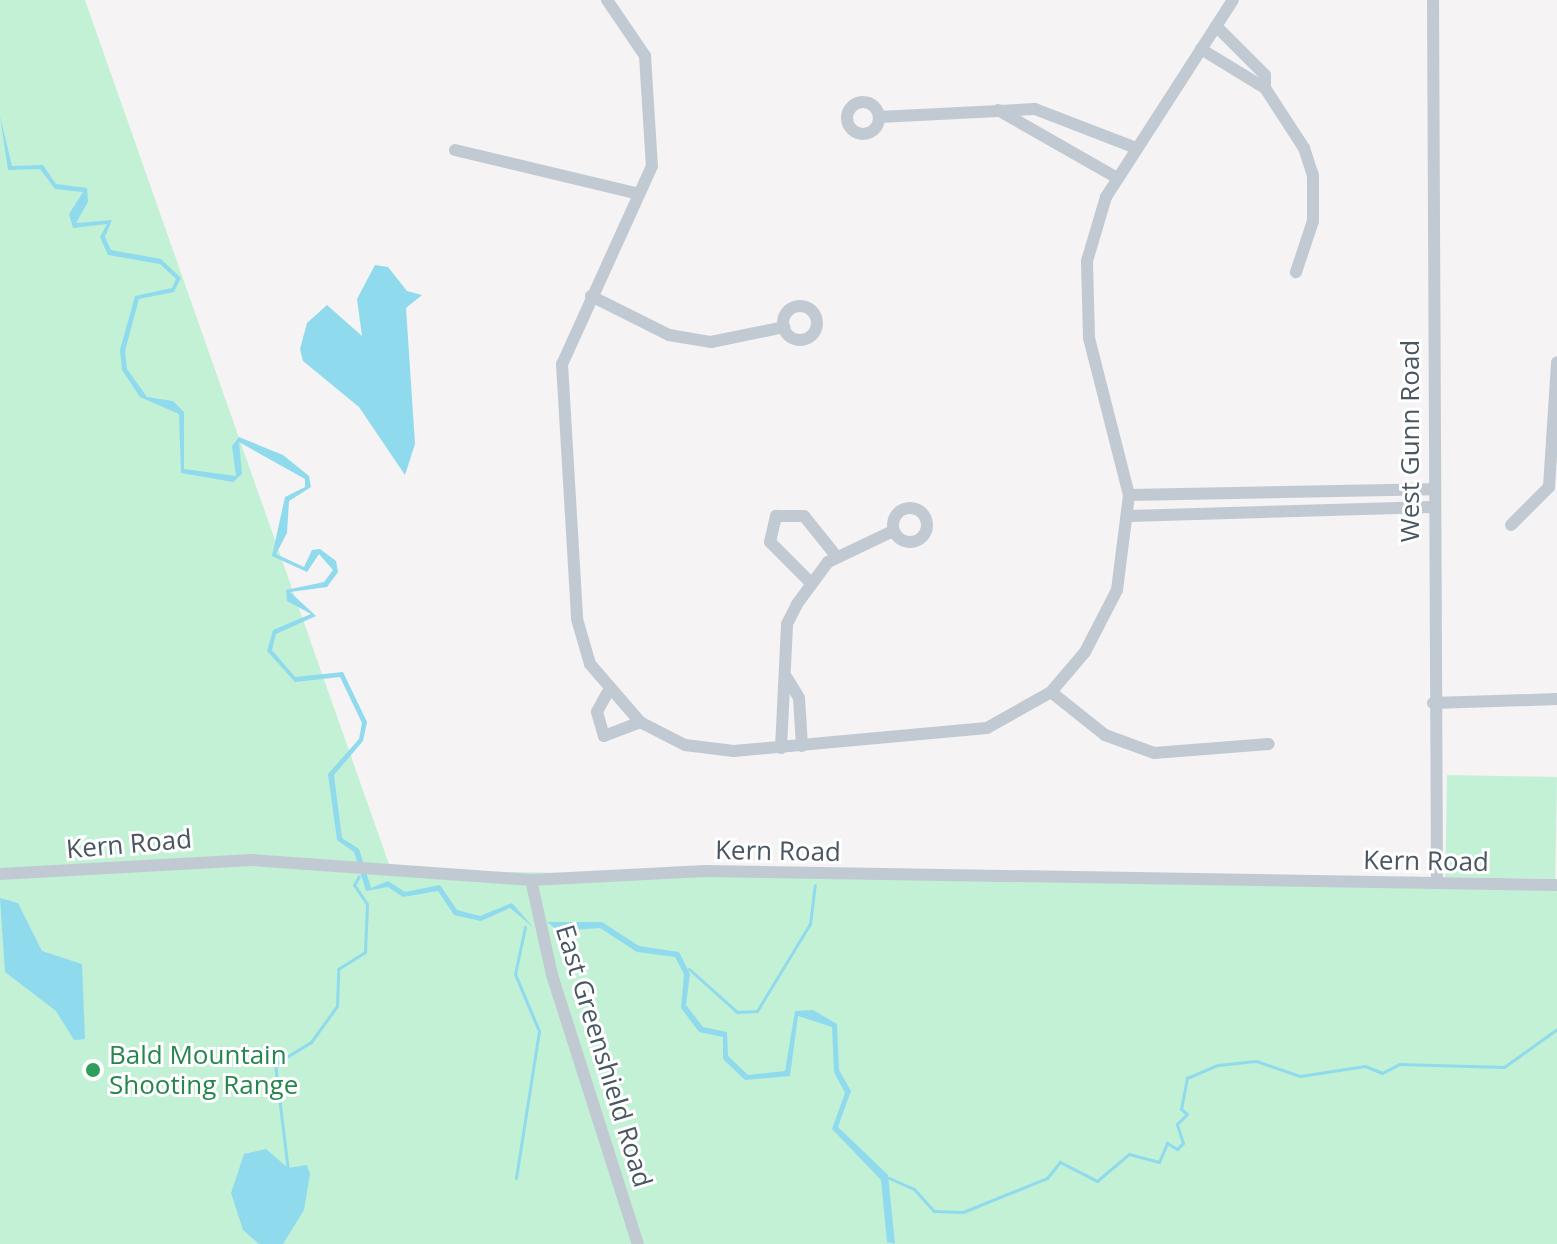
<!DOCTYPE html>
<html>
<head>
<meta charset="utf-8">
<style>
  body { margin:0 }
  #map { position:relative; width:1557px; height:1244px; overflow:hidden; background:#f5f3f3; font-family:"Open Sans",sans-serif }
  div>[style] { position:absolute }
  .green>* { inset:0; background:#c3f1d5; transform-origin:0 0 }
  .water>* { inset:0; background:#90daee }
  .stream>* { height:3px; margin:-1.5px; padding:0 1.5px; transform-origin:1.5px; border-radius:1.5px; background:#90daee }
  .street>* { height:12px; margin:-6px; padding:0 6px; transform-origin:6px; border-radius:6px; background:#c1cad2 }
  .street>.ring { margin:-6px; padding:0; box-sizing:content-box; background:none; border:12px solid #c1cad2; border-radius:50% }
  .dots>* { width:22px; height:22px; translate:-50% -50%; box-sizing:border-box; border:4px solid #fff; border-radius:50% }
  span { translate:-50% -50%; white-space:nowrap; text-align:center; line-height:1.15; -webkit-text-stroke:6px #fff; paint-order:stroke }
  .street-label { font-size:26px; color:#4a5661 }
  .leisure-label { font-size:26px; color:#27864d }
  .left { translate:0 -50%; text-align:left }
</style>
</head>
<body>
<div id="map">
  <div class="green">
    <div style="clip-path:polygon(0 0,85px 0,391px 870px,1557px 889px,1557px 1244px,0 1244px)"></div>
    <div style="left:1447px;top:775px;width:110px;height:102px;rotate:1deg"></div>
  </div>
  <div class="water">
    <div style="clip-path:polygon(0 116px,12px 166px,43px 165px,56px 184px,87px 188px,88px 202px,76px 223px,112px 220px,105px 237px,111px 250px,161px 259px,181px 278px,174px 292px,139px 299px,125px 351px,127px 369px,147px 397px,173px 401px,184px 412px,184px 469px,236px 476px,232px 446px,239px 437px,283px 455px,309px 476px,311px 487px,289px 501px,287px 533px,276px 554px,304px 567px,312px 550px,320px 549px,336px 561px,338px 572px,327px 587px,290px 592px,316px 616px,276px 634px,272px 650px,295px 677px,343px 672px,367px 722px,363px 741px,334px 775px,342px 838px,359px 849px,371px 888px,388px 881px,405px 892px,440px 885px,457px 910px,480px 916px,512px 903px,533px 927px,510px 908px,481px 921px,454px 915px,438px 891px,403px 897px,388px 887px,366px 891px,354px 852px,337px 840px,328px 774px,359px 739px,362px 723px,340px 677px,295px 682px,267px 651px,273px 630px,311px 614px,287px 601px,286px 590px,324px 582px,333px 570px,319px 554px,307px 572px,272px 556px,285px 497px,305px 487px,305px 479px,239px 442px,242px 474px,233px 482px,181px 473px,179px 414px,140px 397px,122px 370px,120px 350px,135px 296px,172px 288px,176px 279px,160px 264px,108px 255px,100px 237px,107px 224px,73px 228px,69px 214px,83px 192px,55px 189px,40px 169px,8px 170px)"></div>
    <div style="clip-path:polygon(375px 265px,388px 267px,407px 291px,422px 295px,406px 308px,415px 444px,405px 475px,359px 407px,303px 361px,300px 349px,307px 323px,327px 305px,362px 336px,357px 299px)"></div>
    <div style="clip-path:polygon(0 898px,18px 903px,42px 951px,82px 964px,85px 1039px,74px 1040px,56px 1011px,5px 972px)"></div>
    <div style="clip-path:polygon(547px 922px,602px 922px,639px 946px,679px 952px,690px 974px,686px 1005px,703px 1027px,727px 1032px,728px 1056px,748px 1075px,785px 1071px,795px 1011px,813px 1010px,837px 1024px,839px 1070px,851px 1091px,838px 1127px,888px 1175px,895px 1244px,887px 1242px,881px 1180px,832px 1129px,845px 1093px,834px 1072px,832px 1027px,798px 1016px,790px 1076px,745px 1080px,723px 1059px,723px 1037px,699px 1032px,681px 1008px,684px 974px,675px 957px,637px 952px,600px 928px,559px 931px)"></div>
    <div style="clip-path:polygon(266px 1149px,288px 1168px,307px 1165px,310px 1174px,304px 1210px,283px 1244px,259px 1244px,243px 1230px,231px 1193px,244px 1154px)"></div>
  </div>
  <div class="stream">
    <div style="left:689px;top:969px;width:64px;rotate:41.9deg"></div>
    <div style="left:737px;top:1012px;width:20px;rotate:-3deg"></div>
    <div style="left:757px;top:1011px;width:102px;rotate:-58.7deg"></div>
    <div style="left:810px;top:924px;width:39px;rotate:-83deg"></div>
    <div style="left:288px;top:1171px;width:108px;rotate:-96.9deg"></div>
    <div style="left:275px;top:1064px;width:42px;rotate:-31.4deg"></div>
    <div style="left:311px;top:1042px;width:44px;rotate:-54.2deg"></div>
    <div style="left:337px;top:1006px;width:37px;rotate:-88deg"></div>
    <div style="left:338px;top:969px;width:32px;rotate:-32deg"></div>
    <div style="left:365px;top:952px;width:48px;rotate:-87.6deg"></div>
    <div style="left:367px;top:904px;width:23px;rotate:-124deg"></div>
    <div style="left:354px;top:885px;width:10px;rotate:-61deg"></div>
    <div style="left:516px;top:1178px;width:149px;rotate:-81.1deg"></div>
    <div style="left:539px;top:1031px;width:62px;rotate:-112.8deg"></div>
    <div style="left:515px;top:974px;width:48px;rotate:-78deg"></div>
    <div style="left:889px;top:1178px;width:27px;rotate:24deg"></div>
    <div style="left:914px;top:1189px;width:30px;rotate:48deg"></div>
    <div style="left:934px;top:1211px;width:29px;rotate:2deg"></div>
    <div style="left:963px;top:1212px;width:91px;rotate:-22deg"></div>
    <div style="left:1047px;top:1178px;width:21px;rotate:-51deg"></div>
    <div style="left:1060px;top:1162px;width:42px;rotate:27.2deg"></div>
    <div style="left:1097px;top:1181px;width:42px;rotate:-40.2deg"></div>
    <div style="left:1129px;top:1154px;width:31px;rotate:15deg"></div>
    <div style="left:1159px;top:1162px;width:21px;rotate:-67deg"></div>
    <div style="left:1167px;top:1143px;width:12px;rotate:31deg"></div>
    <div style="left:1177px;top:1149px;width:8px;rotate:-45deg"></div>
    <div style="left:1183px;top:1143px;width:20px;rotate:-108deg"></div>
    <div style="left:1177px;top:1124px;width:14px;rotate:-45deg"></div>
    <div style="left:1187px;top:1114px;width:8px;rotate:-140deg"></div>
    <div style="left:1181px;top:1109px;width:32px;rotate:-79deg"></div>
    <div style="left:1187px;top:1078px;width:34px;rotate:-23deg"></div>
    <div style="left:1218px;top:1065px;width:38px;rotate:-6deg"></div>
    <div style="left:1256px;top:1061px;width:46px;rotate:18.8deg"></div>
    <div style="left:1300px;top:1076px;width:66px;rotate:-8.7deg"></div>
    <div style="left:1365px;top:1066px;width:18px;rotate:22deg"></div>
    <div style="left:1382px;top:1073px;width:20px;rotate:-27deg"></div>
    <div style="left:1400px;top:1064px;width:104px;rotate:1.7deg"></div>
    <div style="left:1504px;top:1067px;width:65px;rotate:-35.6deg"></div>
  </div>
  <div class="street">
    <div style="left:607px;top:0;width:68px;rotate:55.8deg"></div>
    <div style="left:645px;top:56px;width:110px;rotate:86.4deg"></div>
    <div style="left:652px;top:166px;width:217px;rotate:114.4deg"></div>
    <div style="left:562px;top:364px;width:255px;rotate:86.6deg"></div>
    <div style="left:577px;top:619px;width:47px;rotate:73.9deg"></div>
    <div style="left:590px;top:664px;width:77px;rotate:49.2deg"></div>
    <div style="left:640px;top:722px;width:51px;rotate:27.1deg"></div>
    <div style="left:685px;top:745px;width:49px;rotate:7deg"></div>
    <div style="left:734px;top:751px;width:254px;rotate:-5.2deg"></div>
    <div style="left:987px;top:728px;width:73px;rotate:-29.4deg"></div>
    <div style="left:1051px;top:692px;width:52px;rotate:-49.6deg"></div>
    <div style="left:1085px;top:652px;width:70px;rotate:-62.7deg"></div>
    <div style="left:1117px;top:590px;width:96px;rotate:-82.8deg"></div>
    <div style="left:1129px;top:495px;width:162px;rotate:-104.3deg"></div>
    <div style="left:1089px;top:338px;width:77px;rotate:-91.5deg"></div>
    <div style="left:1087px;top:261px;width:67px;rotate:-73.5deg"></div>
    <div style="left:1106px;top:197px;width:234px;rotate:-57.2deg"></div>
    <div style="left:1433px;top:0;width:882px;rotate:89.74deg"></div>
    <div style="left:1216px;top:26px;width:69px;rotate:45deg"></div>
    <div style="left:1265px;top:75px;width:13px;rotate:90deg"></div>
    <div style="left:1201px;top:49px;width:75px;rotate:31.4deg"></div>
    <div style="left:1265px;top:88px;width:72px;rotate:57deg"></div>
    <div style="left:1304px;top:148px;width:28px;rotate:72deg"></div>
    <div style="left:1313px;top:175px;width:46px;rotate:90deg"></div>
    <div style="left:1313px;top:221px;width:54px;rotate:108.4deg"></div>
    <div class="ring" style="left:847px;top:102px;width:20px;height:20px"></div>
    <div style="left:998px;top:110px;width:137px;rotate:29.7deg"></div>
    <div style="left:879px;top:117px;width:156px;rotate:-2.9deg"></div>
    <div style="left:1035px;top:109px;width:108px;rotate:21.1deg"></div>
    <div style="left:455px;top:150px;width:189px;rotate:13.4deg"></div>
    <div style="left:591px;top:296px;width:87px;rotate:26.6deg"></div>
    <div style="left:669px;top:335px;width:43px;rotate:9.5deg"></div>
    <div style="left:711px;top:342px;width:75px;rotate:-11.6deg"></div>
    <div class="ring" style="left:783px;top:306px;width:22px;height:22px"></div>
    <div style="left:1129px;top:495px;width:302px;rotate:-1.1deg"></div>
    <div class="ring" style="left:893px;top:508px;width:22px;height:22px"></div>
    <div style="left:1129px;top:516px;width:302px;rotate:-1.7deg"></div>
    <div style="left:1511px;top:525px;width:54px;rotate:-45deg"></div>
    <div style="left:1549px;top:487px;width:125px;rotate:-86.3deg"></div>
    <div style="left:809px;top:581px;width:55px;rotate:-135deg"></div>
    <div style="left:770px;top:542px;width:27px;rotate:-77deg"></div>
    <div style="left:776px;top:516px;width:28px"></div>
    <div style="left:804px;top:516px;width:53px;rotate:51.2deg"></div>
    <div style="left:787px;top:678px;width:23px;rotate:59deg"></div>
    <div style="left:799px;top:698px;width:48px;rotate:86.4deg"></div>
    <div style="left:609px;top:690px;width:25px;rotate:119deg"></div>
    <div style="left:597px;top:712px;width:25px;rotate:74deg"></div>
    <div style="left:604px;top:736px;width:39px;rotate:-21deg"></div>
    <div style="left:1051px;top:692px;width:69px;rotate:38.5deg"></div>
    <div style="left:1105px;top:735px;width:52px;rotate:20.2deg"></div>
    <div style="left:1154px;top:753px;width:115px;rotate:-4.5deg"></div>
    <div style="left:1433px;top:703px;width:124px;rotate:-1.8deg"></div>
    <div style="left:781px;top:748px;width:124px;rotate:-87.2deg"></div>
    <div style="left:787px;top:624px;width:22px;rotate:-63deg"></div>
    <div style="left:797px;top:604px;width:52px;rotate:-53.6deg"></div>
    <div style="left:828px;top:562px;width:72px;rotate:-25.5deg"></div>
    <div style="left:0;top:874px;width:252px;rotate:-3.2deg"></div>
    <div style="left:252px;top:860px;width:280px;rotate:4.1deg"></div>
    <div style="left:531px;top:880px;width:174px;rotate:-3deg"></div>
    <div style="left:705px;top:871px;width:852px;rotate:0.94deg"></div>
    <div style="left:531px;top:880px;width:97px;rotate:77.5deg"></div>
    <div style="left:552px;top:975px;width:282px;rotate:72.3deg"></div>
  </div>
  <div class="dots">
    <div style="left:93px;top:1070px;background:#2e9e5b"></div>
  </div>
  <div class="street-label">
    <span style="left:1410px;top:441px;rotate:-90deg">West Gunn Road</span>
    <span style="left:129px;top:844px;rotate:-5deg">Kern Road</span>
    <span style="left:778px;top:851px;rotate:1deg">Kern Road</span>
    <span style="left:1426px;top:861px;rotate:1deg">Kern Road</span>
    <span style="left:604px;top:1056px;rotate:73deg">East Greenshield Road</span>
  </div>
  <div class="leisure-label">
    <span class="left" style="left:109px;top:1070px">Bald Mountain<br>Shooting Range</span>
  </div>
</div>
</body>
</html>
